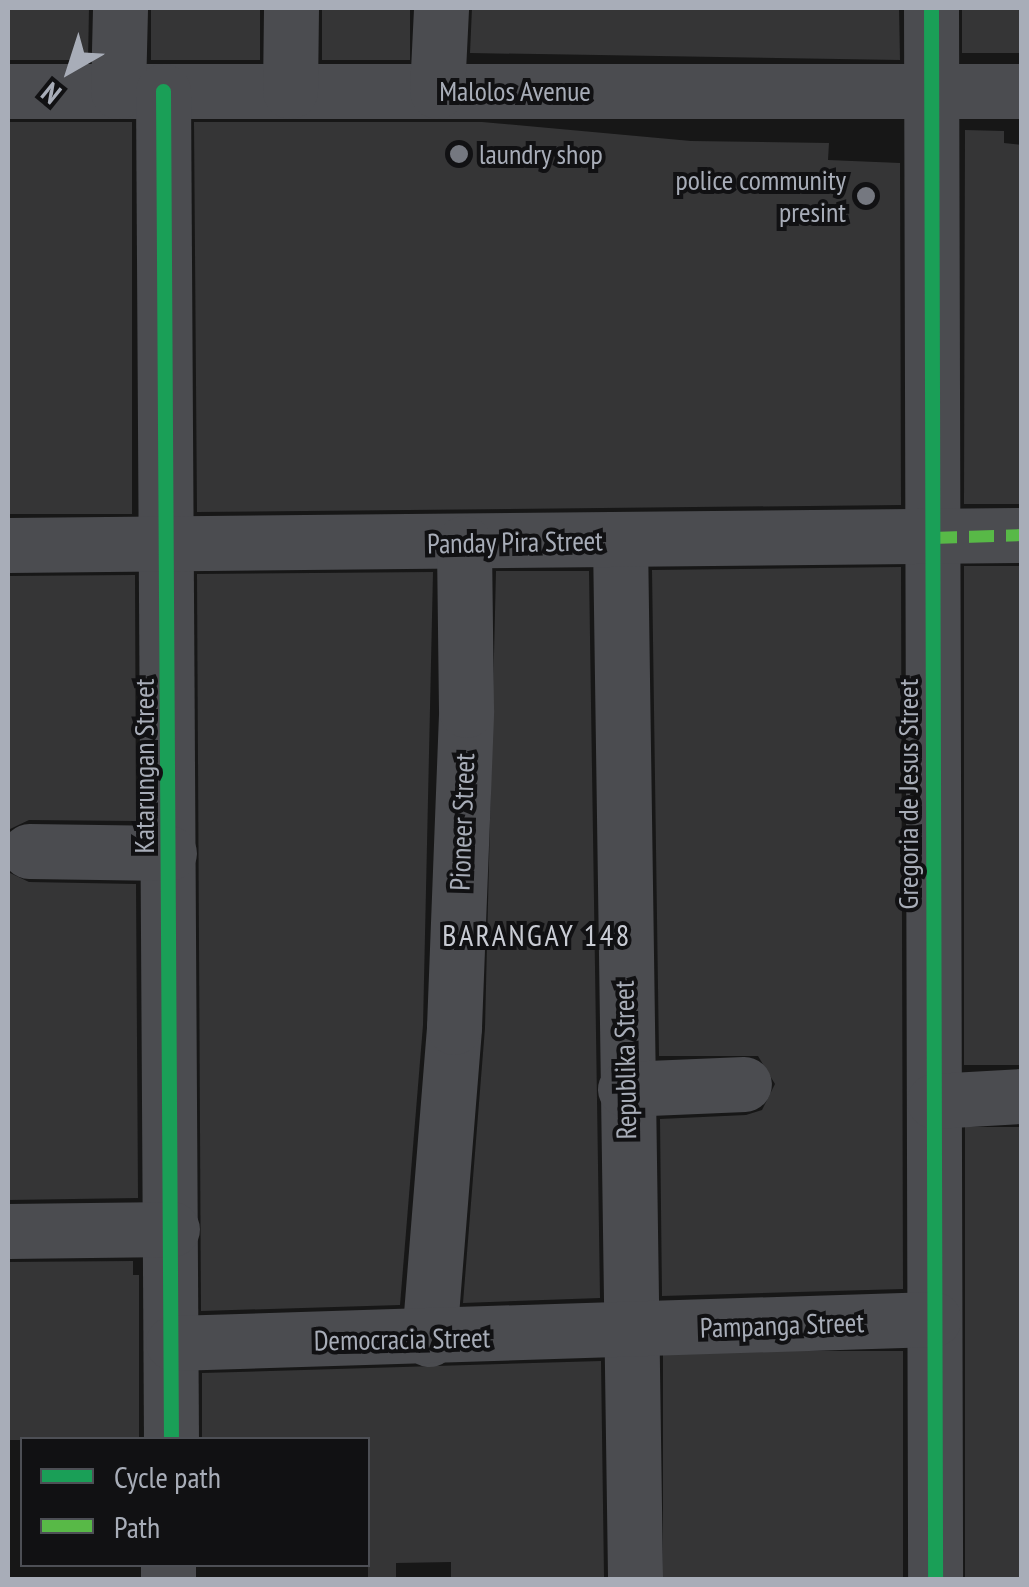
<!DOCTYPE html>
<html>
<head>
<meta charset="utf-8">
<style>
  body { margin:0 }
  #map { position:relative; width:1029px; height:1587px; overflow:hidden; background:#171717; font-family:"PT Sans Narrow",sans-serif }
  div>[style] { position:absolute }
  .building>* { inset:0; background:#353536; transform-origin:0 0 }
  .minor>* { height:55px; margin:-27.5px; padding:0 27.5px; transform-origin:27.5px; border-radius:27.5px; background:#4b4c50 }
  .quiet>* { height:12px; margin-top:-6px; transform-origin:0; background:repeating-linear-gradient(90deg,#58b947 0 25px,transparent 0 37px) }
  .cycleway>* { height:15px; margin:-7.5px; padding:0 7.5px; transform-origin:7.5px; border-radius:7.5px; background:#1a9f57 }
  .dots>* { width:28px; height:28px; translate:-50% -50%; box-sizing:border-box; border:5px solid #111113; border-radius:50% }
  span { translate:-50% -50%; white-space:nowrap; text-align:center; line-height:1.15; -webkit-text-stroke:8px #111113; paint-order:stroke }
  .street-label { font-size:28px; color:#a8adb8 }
  .poi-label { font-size:28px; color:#a8adb8 }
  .left { translate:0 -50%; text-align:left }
  .right { translate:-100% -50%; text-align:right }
  .neighbourhood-label { font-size:30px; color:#c9ccd4; letter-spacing:2.5px }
  .frame { position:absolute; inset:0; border:10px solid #a8adb8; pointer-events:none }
  .legend { position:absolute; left:20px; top:1437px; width:350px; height:130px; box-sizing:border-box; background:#111113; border:2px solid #4d4f55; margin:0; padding:12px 18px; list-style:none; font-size:30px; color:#a8adb8 }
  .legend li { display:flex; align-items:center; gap:20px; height:50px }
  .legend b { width:50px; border:2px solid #4d4f55 }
  .north { position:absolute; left:20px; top:20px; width:100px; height:100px; -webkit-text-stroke:8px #111113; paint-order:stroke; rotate:219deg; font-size:28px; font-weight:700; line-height:40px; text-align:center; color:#a8adb8 }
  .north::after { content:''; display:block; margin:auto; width:35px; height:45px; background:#a8adb8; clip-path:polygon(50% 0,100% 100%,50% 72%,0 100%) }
</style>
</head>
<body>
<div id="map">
  <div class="building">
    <div style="clip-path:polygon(37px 8px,89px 8px,88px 60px,8px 60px,8px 9px)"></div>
    <div style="left:151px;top:8px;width:109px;height:52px"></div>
    <div style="left:322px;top:8px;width:88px;height:52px"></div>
    <div style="clip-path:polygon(472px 8px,899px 8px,900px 60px,470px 53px)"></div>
    <div style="left:962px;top:8px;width:60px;height:45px"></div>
    <div style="left:8px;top:122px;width:124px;height:392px"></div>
    <div style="clip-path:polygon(194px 122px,482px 122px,691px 141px,829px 143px,828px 160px,900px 163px,901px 505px,197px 512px)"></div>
    <div style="clip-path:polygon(965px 130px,1004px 131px,1004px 143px,1022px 145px,1022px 504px,964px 504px)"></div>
    <div style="left:1022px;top:566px;width:499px;height:58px;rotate:90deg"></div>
    <div style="clip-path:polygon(901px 567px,903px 1289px,662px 1296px,660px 1119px,746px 1115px,762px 1110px,775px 1084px,758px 1056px,659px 1056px,652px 570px)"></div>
    <div style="clip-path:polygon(496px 571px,589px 571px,600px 1298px,463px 1303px,485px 1028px)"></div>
    <div style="clip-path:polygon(433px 572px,423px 1025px,400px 1305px,201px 1311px,197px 574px)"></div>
    <div style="clip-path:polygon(135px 575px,136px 821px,29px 820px,8px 830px,9px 576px)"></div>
    <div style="clip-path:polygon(8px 872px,29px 882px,136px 884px,138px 1198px,8px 1200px)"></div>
    <div style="left:1022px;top:1127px;width:453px;height:57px;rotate:90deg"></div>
    <div style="clip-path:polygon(133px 1261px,133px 1275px,139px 1275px,139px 1440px,8px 1440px,8px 1262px)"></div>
    <div style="left:903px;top:1351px;width:229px;height:240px;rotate:90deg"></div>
    <div style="clip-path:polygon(601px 1361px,604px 1577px,451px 1580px,451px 1562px,396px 1563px,396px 1580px,368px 1580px,368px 1440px,202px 1440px,202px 1373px)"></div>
  </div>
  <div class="minor">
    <div style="left:931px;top:8px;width:1572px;rotate:89.85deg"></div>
    <div style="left:8px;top:91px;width:1014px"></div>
    <div style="left:118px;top:91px;width:83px;rotate:-88.6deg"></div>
    <div style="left:163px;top:91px;width:1349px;rotate:89.66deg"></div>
    <div style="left:290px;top:91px;width:83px;rotate:-89.3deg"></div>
    <div style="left:437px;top:91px;width:83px;rotate:-87.2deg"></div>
    <div style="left:620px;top:540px;width:1040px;rotate:89.17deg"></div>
    <div style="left:8px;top:545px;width:1014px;rotate:-0.57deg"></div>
    <div style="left:29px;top:851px;width:140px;rotate:0.8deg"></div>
    <div style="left:625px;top:1089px;width:119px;rotate:-2.4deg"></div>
    <div style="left:934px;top:1101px;width:88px;rotate:-3.3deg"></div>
    <div style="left:8px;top:1231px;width:164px;rotate:-0.7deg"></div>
    <div style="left:429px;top:1339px;width:313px;rotate:-85.4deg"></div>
    <div style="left:454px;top:1027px;width:317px;rotate:-87.8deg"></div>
    <div style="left:466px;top:710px;width:167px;rotate:-90.7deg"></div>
    <div style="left:173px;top:1343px;width:761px;rotate:-1.81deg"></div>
    <div style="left:168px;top:1580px;width:16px;rotate:-90deg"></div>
  </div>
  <div class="quiet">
    <div style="left:932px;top:538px;width:90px;rotate:-1.9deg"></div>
  </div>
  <div class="cycleway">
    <div style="left:931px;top:8px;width:1572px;rotate:89.85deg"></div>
    <div style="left:163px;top:91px;width:1349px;rotate:89.66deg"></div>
  </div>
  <div class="dots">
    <div style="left:459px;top:154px;background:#757880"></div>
    <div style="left:866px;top:196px;background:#757880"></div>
  </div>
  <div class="street-label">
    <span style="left:515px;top:91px">Malolos Avenue</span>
    <span style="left:515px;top:542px;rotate:-1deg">Panday Pira Street</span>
    <span style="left:144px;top:766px;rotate:-90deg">Katarungan Street</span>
    <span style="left:908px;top:794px;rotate:-90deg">Gregoria de Jesus Street</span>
    <span style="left:462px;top:822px;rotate:-88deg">Pioneer Street</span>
    <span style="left:625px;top:1060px;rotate:-91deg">Republika Street</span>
    <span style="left:782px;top:1325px;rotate:-2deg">Pampanga Street</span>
    <span style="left:402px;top:1339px;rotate:-1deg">Democracia Street</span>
  </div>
  <div class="poi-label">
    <span class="left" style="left:479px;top:154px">laundry shop</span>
    <span class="right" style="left:846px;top:196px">police community<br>presint</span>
  </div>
  <div class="neighbourhood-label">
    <span style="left:537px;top:935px">BARANGAY 148</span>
  </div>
  <div class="frame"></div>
  <ul class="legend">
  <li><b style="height:12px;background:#1a9f57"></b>Cycle path</li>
  <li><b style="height:12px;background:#58b947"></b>Path</li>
  </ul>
  <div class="north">N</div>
</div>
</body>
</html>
